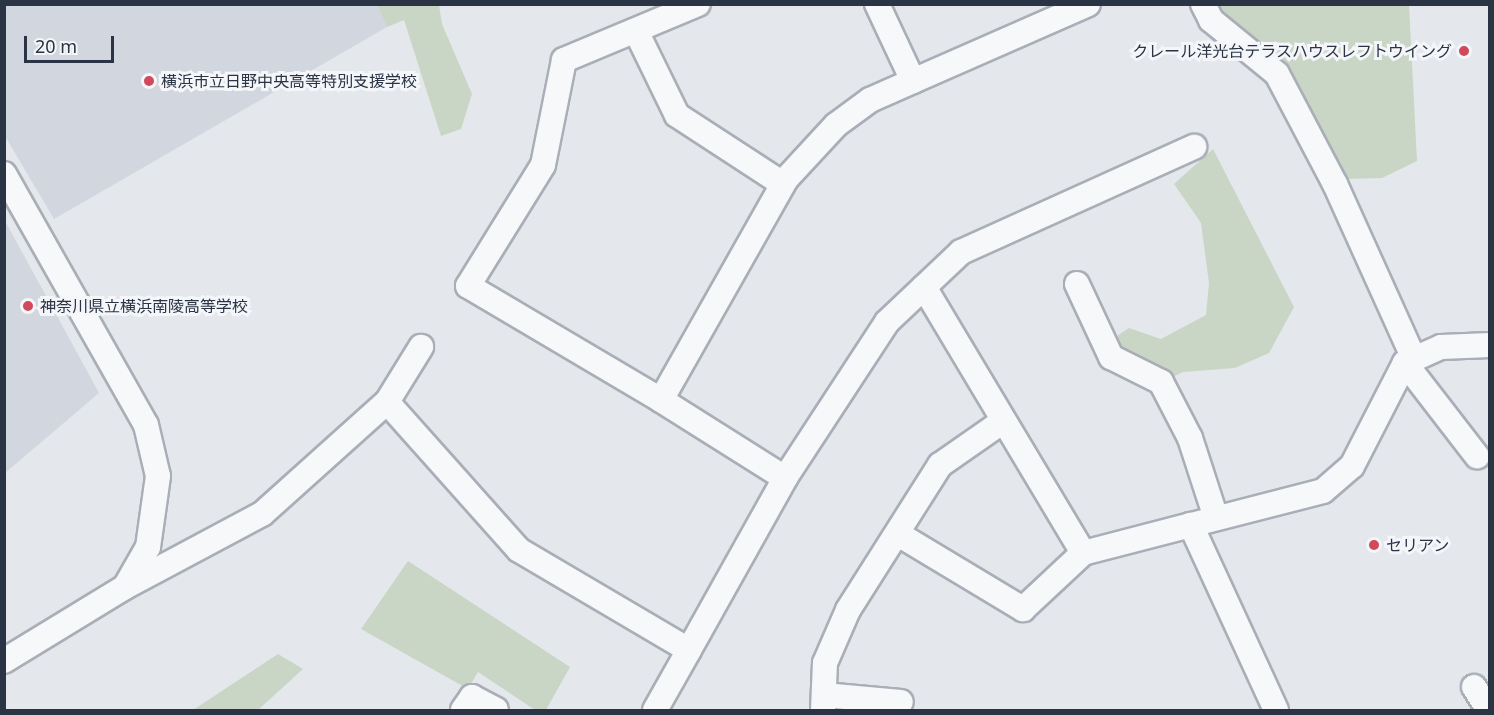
<!DOCTYPE html>
<html>
<head>
<meta charset="utf-8">
<style>
  body { margin:0 }
  #map { position:relative; width:1494px; height:715px; overflow:hidden; background:#e4e7ec; font-family:"Noto Sans","Noto Sans JP",sans-serif }
  div>[style] { position:absolute }
  .built>* { inset:0; background:#d2d6de }
  .green>* { inset:0; background:#c9d6c5 }
  .roads { filter:drop-shadow(2px 0 #a9aeb7) drop-shadow(-2px 0 #a9aeb7) drop-shadow(0 2px #a9aeb7) drop-shadow(0 -2px #a9aeb7) }
  .minor>* { height:24px; margin:-12px; padding:0 12px; transform-origin:12px; border-radius:12px; background:#f7f8fa }
  .dots>* { width:16px; height:16px; translate:-50% -50%; box-sizing:border-box; border:3px solid #f4f6f9; border-radius:50% }
  span { translate:-50% -50%; white-space:nowrap; text-align:center; line-height:1.15; -webkit-text-stroke:6px #f4f6f9; paint-order:stroke }
  .poi-label { font-size:16px; color:#2b3445 }
  .right { translate:-100% -50%; text-align:right }
  .left { translate:0 -50%; text-align:left }
  .frame { position:absolute; inset:0; border:6px solid #2b3445; pointer-events:none }
  .scale { position:absolute; left:24px; top:36px; width:90px; height:27px; box-sizing:border-box; border:3px solid #2b3445; border-top:0; padding-left:8px; font-size:18px; line-height:21px; white-space:nowrap; color:#2b3445; -webkit-text-stroke:4px #f4f6f9; paint-order:stroke }
</style>
</head>
<body>
<div id="map">
  <div class="built">
    <div style="clip-path:polygon(4px 5px,377px 5px,387px 27px,54px 219px,5px 136px)"></div>
    <div style="clip-path:polygon(4px 219px,99px 393px,5px 473px,4px 473px)"></div>
  </div>
  <div class="green">
    <div style="clip-path:polygon(377px 5px,439px 5px,442px 24px,472px 94px,461px 129px,441px 136px,404px 20px,387px 27px)"></div>
    <div style="clip-path:polygon(1216px 5px,1409px 5px,1417px 161px,1382px 178px,1345px 179px)"></div>
    <div style="clip-path:polygon(1213px 149px,1294px 307px,1269px 353px,1235px 368px,1183px 372px,1167px 380px,1118px 355px,1111px 340px,1129px 328px,1161px 339px,1206px 315px,1209px 283px,1201px 223px,1174px 184px)"></div>
    <div style="clip-path:polygon(408px 561px,570px 667px,546px 710px,535px 710px,478px 672px,468px 689px,361px 629px)"></div>
    <div style="clip-path:polygon(278px 654px,303px 669px,258px 710px,193px 710px)"></div>
  </div>
  <div class="roads">
    <div class="minor">
      <div style="left:877px;top:4px;width:85px;rotate:64.9deg"></div>
      <div style="left:913px;top:81px;width:47px;rotate:156.2deg"></div>
      <div style="left:870px;top:100px;width:42px;rotate:143.7deg"></div>
      <div style="left:836px;top:125px;width:74px;rotate:132.8deg"></div>
      <div style="left:786px;top:179px;width:254px;rotate:119.5deg"></div>
      <div style="left:661px;top:400px;width:146px;rotate:32.2deg"></div>
      <div style="left:785px;top:478px;width:186px;rotate:-56.8deg"></div>
      <div style="left:887px;top:322px;width:102px;rotate:-43.4deg"></div>
      <div style="left:961px;top:252px;width:256px;rotate:-24.3deg"></div>
      <div style="left:1203px;top:4px;width:18px;rotate:63deg"></div>
      <div style="left:1211px;top:20px;width:85px;rotate:39.3deg"></div>
      <div style="left:1277px;top:74px;width:124px;rotate:62.2deg"></div>
      <div style="left:1335px;top:184px;width:192px;rotate:65.7deg"></div>
      <div style="left:636px;top:31px;width:93px;rotate:64deg"></div>
      <div style="left:677px;top:115px;width:126px;rotate:33.1deg"></div>
      <div style="left:913px;top:81px;width:191px;rotate:-23.7deg"></div>
      <div style="left:4px;top:174px;width:288px;rotate:60.5deg"></div>
      <div style="left:146px;top:425px;width:52px;rotate:76.8deg"></div>
      <div style="left:158px;top:476px;width:72px;rotate:98deg"></div>
      <div style="left:148px;top:547px;width:46px;rotate:119.9deg"></div>
      <div style="left:125px;top:587px;width:142px;rotate:148.6deg"></div>
      <div style="left:1077px;top:284px;width:81px;rotate:65deg"></div>
      <div style="left:1111px;top:357px;width:56px;rotate:26.6deg"></div>
      <div style="left:1161px;top:382px;width:63px;rotate:62.6deg"></div>
      <div style="left:1190px;top:438px;width:84px;rotate:72deg"></div>
      <div style="left:924px;top:287px;width:310px;rotate:59.1deg"></div>
      <div style="left:1083px;top:553px;width:112px;rotate:-14.5deg"></div>
      <div style="left:1405px;top:363px;width:118px;rotate:52.3deg"></div>
      <div style="left:661px;top:400px;width:224px;rotate:-149.4deg"></div>
      <div style="left:468px;top:286px;width:142px;rotate:-58.2deg"></div>
      <div style="left:543px;top:165px;width:107px;rotate:-78.7deg"></div>
      <div style="left:564px;top:60px;width:145px;rotate:-22.7deg"></div>
      <div style="left:387px;top:402px;width:65px;rotate:-58.3deg"></div>
      <div style="left:898px;top:534px;width:146px;rotate:31deg"></div>
      <div style="left:1023px;top:609px;width:82px;rotate:-43deg"></div>
      <div style="left:125px;top:587px;width:155px;rotate:-28.1deg"></div>
      <div style="left:262px;top:514px;width:168px;rotate:-41.9deg"></div>
      <div style="left:387px;top:402px;width:198px;rotate:48.3deg"></div>
      <div style="left:519px;top:550px;width:197px;rotate:30.5deg"></div>
      <div style="left:689px;top:650px;width:69px;rotate:119.5deg"></div>
      <div style="left:689px;top:650px;width:197px;rotate:-60.8deg"></div>
      <div style="left:1474px;top:687px;width:27px;rotate:57deg"></div>
      <div style="left:824px;top:695px;width:77px;rotate:5.2deg"></div>
      <div style="left:463px;top:710px;width:16px;rotate:-55deg"></div>
      <div style="left:472px;top:697px;width:27px;rotate:28deg"></div>
      <div style="left:823px;top:710px;width:47px;rotate:-87.6deg"></div>
      <div style="left:825px;top:663px;width:58px;rotate:-66.5deg"></div>
      <div style="left:848px;top:610px;width:172px;rotate:-57.6deg"></div>
      <div style="left:940px;top:465px;width:77px;rotate:-34.9deg"></div>
      <div style="left:1276px;top:710px;width:204px;rotate:-114.7deg"></div>
      <div style="left:1191px;top:525px;width:136px;rotate:-14.4deg"></div>
      <div style="left:1323px;top:491px;width:38px;rotate:-41deg"></div>
      <div style="left:1352px;top:466px;width:116px;rotate:-62.8deg"></div>
      <div style="left:1405px;top:363px;width:39px;rotate:-24deg"></div>
      <div style="left:1441px;top:347px;width:49px;rotate:-2.3deg"></div>
    </div>
  </div>
  <div class="dots">
    <div style="left:1464px;top:51px;background:#d1495b"></div>
    <div style="left:149px;top:81px;background:#d1495b"></div>
    <div style="left:28px;top:306px;background:#d1495b"></div>
    <div style="left:1374px;top:545px;background:#d1495b"></div>
  </div>
  <div class="poi-label">
    <span class="right" style="left:1452px;top:51px">クレール洋光台テラスハウスレフトウイング</span>
    <span class="left" style="left:161px;top:81px">横浜市立日野中央高等特別支援学校</span>
    <span class="left" style="left:40px;top:306px">神奈川県立横浜南陵高等学校</span>
    <span class="left" style="left:1386px;top:545px">セリアン</span>
  </div>
  <div class="frame"></div>
  <div class="scale">20 m</div>
</div>
</body>
</html>
